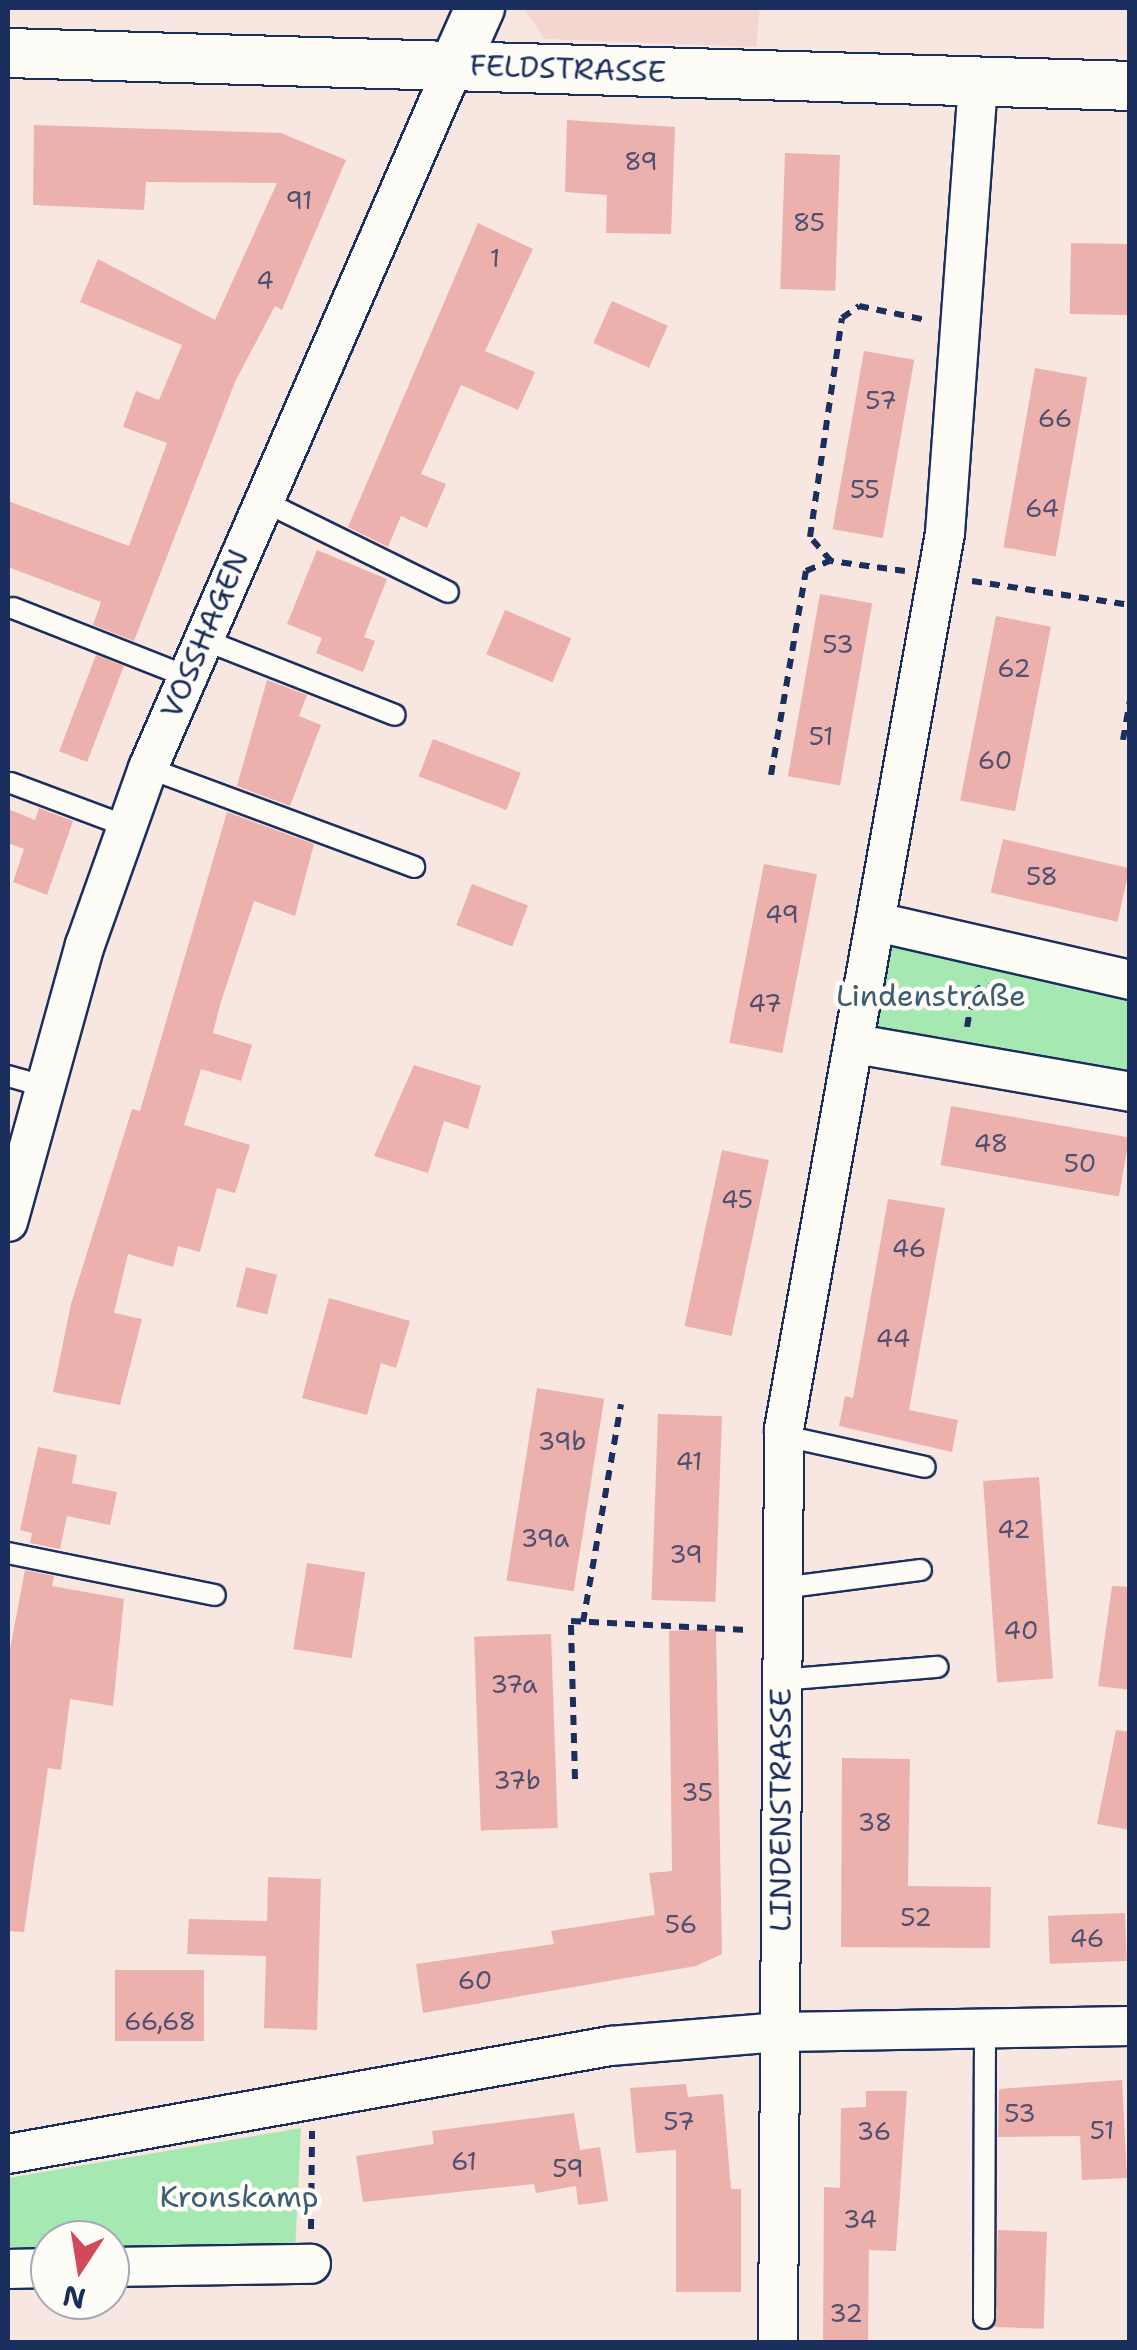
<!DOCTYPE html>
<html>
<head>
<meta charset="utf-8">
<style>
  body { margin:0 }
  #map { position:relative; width:1137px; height:2350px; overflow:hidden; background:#f8e6e1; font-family:"Shantell Sans",sans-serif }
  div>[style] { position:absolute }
  .built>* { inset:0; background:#f4d6d1 }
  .green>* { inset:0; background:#a5e8b2 }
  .building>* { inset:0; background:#ecb1ad; transform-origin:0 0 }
  .path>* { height:6px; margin-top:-3px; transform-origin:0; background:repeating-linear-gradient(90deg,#1b2f5e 0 10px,transparent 0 18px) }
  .roads { filter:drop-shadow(2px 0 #1b2f5e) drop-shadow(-2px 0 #1b2f5e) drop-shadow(0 2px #1b2f5e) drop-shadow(0 -2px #1b2f5e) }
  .service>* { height:20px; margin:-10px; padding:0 10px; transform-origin:10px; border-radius:10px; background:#fdfcf7 }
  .minor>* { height:38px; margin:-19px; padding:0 19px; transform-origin:19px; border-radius:19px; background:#fdfcf7 }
  .tertiary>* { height:48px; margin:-24px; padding:0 24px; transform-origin:24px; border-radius:24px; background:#fdfcf7 }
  span { translate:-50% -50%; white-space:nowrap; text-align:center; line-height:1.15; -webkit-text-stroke:9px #fdfcf7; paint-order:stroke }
  .number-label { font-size:25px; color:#4f5072 }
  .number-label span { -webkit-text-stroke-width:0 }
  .street-label { font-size:30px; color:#1b2f5e }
  .park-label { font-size:30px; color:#3e5d73 }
  .frame { position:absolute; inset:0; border:10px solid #1b2f5e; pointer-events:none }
  .north { position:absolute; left:30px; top:2220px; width:100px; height:100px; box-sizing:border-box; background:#fdfcf7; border:2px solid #a3aaba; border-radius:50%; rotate:192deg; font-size:28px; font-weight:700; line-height:40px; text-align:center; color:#1b2f5e }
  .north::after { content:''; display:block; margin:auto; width:35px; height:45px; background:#d1495b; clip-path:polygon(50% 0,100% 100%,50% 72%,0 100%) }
</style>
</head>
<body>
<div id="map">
  <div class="built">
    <div style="clip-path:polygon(523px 8px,760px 8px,756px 47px,545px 39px)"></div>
  </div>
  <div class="green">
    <div style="clip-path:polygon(877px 922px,1129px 980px,1129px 1092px,856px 1044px)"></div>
    <div style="clip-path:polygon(301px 2128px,295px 2252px,110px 2258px,110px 2240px,50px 2240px,50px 2260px,8px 2262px,8px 2178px)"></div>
  </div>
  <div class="building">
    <div style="clip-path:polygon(567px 120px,675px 127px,671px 234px,606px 233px,607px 195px,565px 192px)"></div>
    <div style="clip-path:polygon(34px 125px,281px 133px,346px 160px,282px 310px,275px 306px,235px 382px,134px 641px,93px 625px,101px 602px,8px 567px,8px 501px,129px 546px,167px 443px,123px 427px,136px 391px,159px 400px,182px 345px,80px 302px,98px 259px,215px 320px,277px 183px,146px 182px,144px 210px,33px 205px)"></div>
    <div style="left:785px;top:153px;width:55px;height:136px;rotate:2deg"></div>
    <div style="clip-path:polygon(478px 223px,533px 249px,485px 351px,535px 372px,518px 410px,461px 385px,421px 474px,446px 484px,427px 528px,401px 516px,388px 547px,348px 527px)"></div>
    <div style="left:1071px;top:243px;width:59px;height:71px;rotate:1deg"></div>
    <div style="left:612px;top:301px;width:61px;height:46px;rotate:24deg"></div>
    <div style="left:864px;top:351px;width:51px;height:181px;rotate:10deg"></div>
    <div style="left:1035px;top:368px;width:53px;height:182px;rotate:10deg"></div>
    <div style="clip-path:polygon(317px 550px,387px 579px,364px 637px,375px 641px,363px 672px,316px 653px,322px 638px,287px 624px)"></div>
    <div style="left:820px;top:594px;width:53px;height:185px;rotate:10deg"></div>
    <div style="left:505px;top:610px;width:72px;height:48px;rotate:23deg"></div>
    <div style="left:996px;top:616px;width:56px;height:188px;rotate:11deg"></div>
    <div style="left:96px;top:655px;width:30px;height:103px;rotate:21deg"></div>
    <div style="clip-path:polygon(267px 680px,307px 695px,299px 716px,321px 725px,290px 806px,237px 786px)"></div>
    <div style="left:433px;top:739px;width:94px;height:40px;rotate:21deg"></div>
    <div style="clip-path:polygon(39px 808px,73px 821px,47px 895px,13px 882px,24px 849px,8px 843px,8px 809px,35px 820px)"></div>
    <div style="clip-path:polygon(227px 812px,314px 844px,295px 916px,254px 901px,220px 1005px,213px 1033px,252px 1045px,241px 1081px,201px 1069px,184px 1125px,250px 1145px,235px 1193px,217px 1188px,200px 1252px,178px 1246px,173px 1267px,128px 1254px,114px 1313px,142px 1319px,120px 1405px,53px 1392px,71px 1304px,132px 1109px,140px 1111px)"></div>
    <div style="left:1003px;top:839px;width:130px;height:55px;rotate:13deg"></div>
    <div style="left:764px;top:864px;width:54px;height:182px;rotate:11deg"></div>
    <div style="left:472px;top:884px;width:60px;height:44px;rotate:21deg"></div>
    <div style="clip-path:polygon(414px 1065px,481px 1086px,468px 1129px,444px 1121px,428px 1173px,374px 1156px)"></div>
    <div style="left:951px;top:1106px;width:181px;height:60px;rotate:10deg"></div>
    <div style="left:722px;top:1150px;width:48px;height:180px;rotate:12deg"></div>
    <div style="clip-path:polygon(888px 1199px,945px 1208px,909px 1410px,958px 1420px,952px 1452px,839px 1426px,845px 1396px,853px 1398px)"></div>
    <div style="left:246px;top:1267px;width:32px;height:41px;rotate:14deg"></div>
    <div style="clip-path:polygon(329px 1298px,410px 1321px,396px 1368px,381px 1363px,367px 1415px,302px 1398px)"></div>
    <div style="left:537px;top:1388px;width:68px;height:195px;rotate:9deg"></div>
    <div style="left:658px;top:1414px;width:64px;height:186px;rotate:2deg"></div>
    <div style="clip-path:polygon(38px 1447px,77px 1455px,72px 1483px,117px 1492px,110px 1525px,67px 1516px,60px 1549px,30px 1543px,32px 1533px,20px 1530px)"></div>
    <div style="left:1039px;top:1477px;width:202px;height:56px;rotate:86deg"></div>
    <div style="left:307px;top:1563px;width:59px;height:87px;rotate:9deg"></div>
    <div style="clip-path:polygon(25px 1570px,54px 1576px,52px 1586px,124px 1599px,113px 1706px,70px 1699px,61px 1770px,48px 1768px,24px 1932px,8px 1931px,8px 1660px)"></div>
    <div style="clip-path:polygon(1112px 1586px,1130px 1587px,1130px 1690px,1098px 1686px)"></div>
    <div style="clip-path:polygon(716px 1629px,722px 1954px,696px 1966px,423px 2013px,416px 1964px,554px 1944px,551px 1931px,655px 1915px,649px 1873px,672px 1871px,669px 1631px)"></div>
    <div style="left:551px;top:1634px;width:194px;height:77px;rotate:88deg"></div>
    <div style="clip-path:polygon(1116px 1730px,1130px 1732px,1130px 1830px,1097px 1824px)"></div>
    <div style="clip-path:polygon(842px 1758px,910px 1759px,908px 1886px,991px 1887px,990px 1948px,841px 1947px)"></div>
    <div style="clip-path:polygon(268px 1877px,321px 1879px,317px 2030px,264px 2028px,266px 1956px,187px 1954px,189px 1919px,267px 1921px)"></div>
    <div style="left:1125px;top:1913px;width:48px;height:77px;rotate:88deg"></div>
    <div style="left:204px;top:1970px;width:71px;height:89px;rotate:90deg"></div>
    <div style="clip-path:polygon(1122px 2080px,1127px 2178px,1082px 2180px,1080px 2136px,998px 2137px,999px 2089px)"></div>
    <div style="clip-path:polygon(686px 2084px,688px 2097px,723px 2094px,731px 2189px,741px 2189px,741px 2292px,676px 2292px,676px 2150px,636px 2153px,630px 2088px)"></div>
    <div style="clip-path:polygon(866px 2091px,907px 2091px,896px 2251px,869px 2250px,868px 2342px,823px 2342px,824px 2187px,840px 2188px,841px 2108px,866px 2107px)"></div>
    <div style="clip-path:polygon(574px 2113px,580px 2150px,600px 2147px,608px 2201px,578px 2205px,576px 2186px,536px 2193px,534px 2184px,363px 2202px,356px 2156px,434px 2144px,432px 2131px)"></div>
    <div style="left:998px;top:2230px;width:49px;height:97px;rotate:2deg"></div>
  </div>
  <div class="path">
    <div style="left:905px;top:571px;width:75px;rotate:-172.3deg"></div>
    <div style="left:831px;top:561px;width:32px;rotate:-131deg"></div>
    <div style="left:810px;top:537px;width:221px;rotate:-81.7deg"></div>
    <div style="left:842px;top:318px;width:21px;rotate:-35deg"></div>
    <div style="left:859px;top:306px;width:68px;rotate:11.8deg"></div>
    <div style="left:972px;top:581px;width:160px;rotate:8.6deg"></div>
    <div style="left:1123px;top:740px;width:39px;rotate:-80deg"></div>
    <div style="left:771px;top:775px;width:207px;rotate:-80.3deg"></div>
    <div style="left:806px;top:571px;width:26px;rotate:-23deg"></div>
    <div style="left:967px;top:1027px;width:35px;rotate:-80deg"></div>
    <div style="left:973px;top:993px;width:18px;rotate:-38deg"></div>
    <div style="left:583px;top:1622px;width:221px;rotate:-80.1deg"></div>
    <div style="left:575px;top:1779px;width:158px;rotate:-91.5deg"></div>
    <div style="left:571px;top:1621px;width:176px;rotate:2.9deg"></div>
    <div style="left:311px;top:2229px;width:98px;rotate:-89.4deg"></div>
  </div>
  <div class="roads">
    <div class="service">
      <div style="left:263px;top:501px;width:206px;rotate:26.2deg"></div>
      <div style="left:13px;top:608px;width:186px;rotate:21.5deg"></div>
      <div style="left:202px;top:639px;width:207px;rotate:21.5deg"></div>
      <div style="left:148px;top:768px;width:284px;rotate:20.4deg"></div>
      <div style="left:11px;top:783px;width:123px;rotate:20.5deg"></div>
      <div style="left:8px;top:1076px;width:37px;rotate:16deg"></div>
      <div style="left:784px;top:1436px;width:144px;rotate:12.4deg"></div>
      <div style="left:8px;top:1553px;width:211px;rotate:11.5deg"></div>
      <div style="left:782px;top:1588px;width:140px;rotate:-7.4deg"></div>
      <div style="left:781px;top:1680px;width:157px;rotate:-4.8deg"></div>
      <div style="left:984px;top:2318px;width:290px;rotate:-89.8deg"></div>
    </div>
    <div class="minor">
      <div style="left:877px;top:922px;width:260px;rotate:12.9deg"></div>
      <div style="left:856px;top:1044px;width:278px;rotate:9.9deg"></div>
      <div style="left:8px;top:1222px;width:288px;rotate:-74.5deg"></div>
      <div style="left:85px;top:945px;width:188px;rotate:-70.4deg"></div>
      <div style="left:148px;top:768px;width:766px;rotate:-66.45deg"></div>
      <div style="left:8px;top:2154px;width:612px;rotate:-10.17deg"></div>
      <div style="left:610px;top:2046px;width:172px;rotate:-4.7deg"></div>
      <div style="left:781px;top:2032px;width:349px;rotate:-1deg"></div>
      <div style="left:110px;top:2267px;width:201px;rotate:-0.9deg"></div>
      <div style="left:8px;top:2269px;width:42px;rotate:-1.4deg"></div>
      <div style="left:778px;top:2342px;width:913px;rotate:-89.62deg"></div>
      <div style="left:784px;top:1429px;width:910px;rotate:-79.81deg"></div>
      <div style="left:945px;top:533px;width:452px;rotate:-85.8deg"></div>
    </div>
    <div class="tertiary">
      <div style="left:8px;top:53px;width:1122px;rotate:1.68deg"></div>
      <div style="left:454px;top:66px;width:64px;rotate:-65.9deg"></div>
    </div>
  </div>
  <div class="number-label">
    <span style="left:641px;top:161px">89</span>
    <span style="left:299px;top:200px">91</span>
    <span style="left:809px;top:222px">85</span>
    <span style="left:495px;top:258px">1</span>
    <span style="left:265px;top:280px">4</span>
    <span style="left:881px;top:400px">57</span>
    <span style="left:1055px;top:418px">66</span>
    <span style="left:865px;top:489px">55</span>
    <span style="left:1042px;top:508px">64</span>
    <span style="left:838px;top:644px">53</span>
    <span style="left:1014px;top:668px">62</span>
    <span style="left:821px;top:736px">51</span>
    <span style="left:995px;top:760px">60</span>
    <span style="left:1042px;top:876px">58</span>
    <span style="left:782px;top:914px">49</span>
    <span style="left:765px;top:1003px">47</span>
    <span style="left:991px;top:1143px">48</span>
    <span style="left:1080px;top:1163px">50</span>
    <span style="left:737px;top:1199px">45</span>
    <span style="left:909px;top:1248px">46</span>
    <span style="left:893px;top:1338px">44</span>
    <span style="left:562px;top:1441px">39b</span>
    <span style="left:689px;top:1461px">41</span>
    <span style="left:1014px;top:1529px">42</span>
    <span style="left:545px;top:1538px">39a</span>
    <span style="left:686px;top:1554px">39</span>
    <span style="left:1021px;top:1630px">40</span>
    <span style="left:514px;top:1684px">37a</span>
    <span style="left:517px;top:1780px">37b</span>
    <span style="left:697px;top:1792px">35</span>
    <span style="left:875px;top:1822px">38</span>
    <span style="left:916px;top:1917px">52</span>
    <span style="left:681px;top:1924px">56</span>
    <span style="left:1087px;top:1938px">46</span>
    <span style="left:475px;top:1980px">60</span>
    <span style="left:160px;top:2021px">66,68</span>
    <span style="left:1020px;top:2113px">53</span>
    <span style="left:679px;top:2121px">57</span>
    <span style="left:1102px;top:2130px">51</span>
    <span style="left:874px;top:2131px">36</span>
    <span style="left:464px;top:2161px">61</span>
    <span style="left:568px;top:2168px">59</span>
    <span style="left:860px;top:2219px">34</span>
    <span style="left:846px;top:2313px">32</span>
  </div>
  <div class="street-label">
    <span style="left:568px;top:69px;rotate:2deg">FELDSTRASSE</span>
    <span style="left:205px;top:634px;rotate:-67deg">VOSSHAGEN</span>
    <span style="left:781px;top:1810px;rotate:-90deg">LINDENSTRASSE</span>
  </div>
  <div class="park-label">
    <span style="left:931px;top:996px">Lindenstraße</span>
    <span style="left:239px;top:2197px">Kronskamp</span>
  </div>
  <div class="frame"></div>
  <div class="north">N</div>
</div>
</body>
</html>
